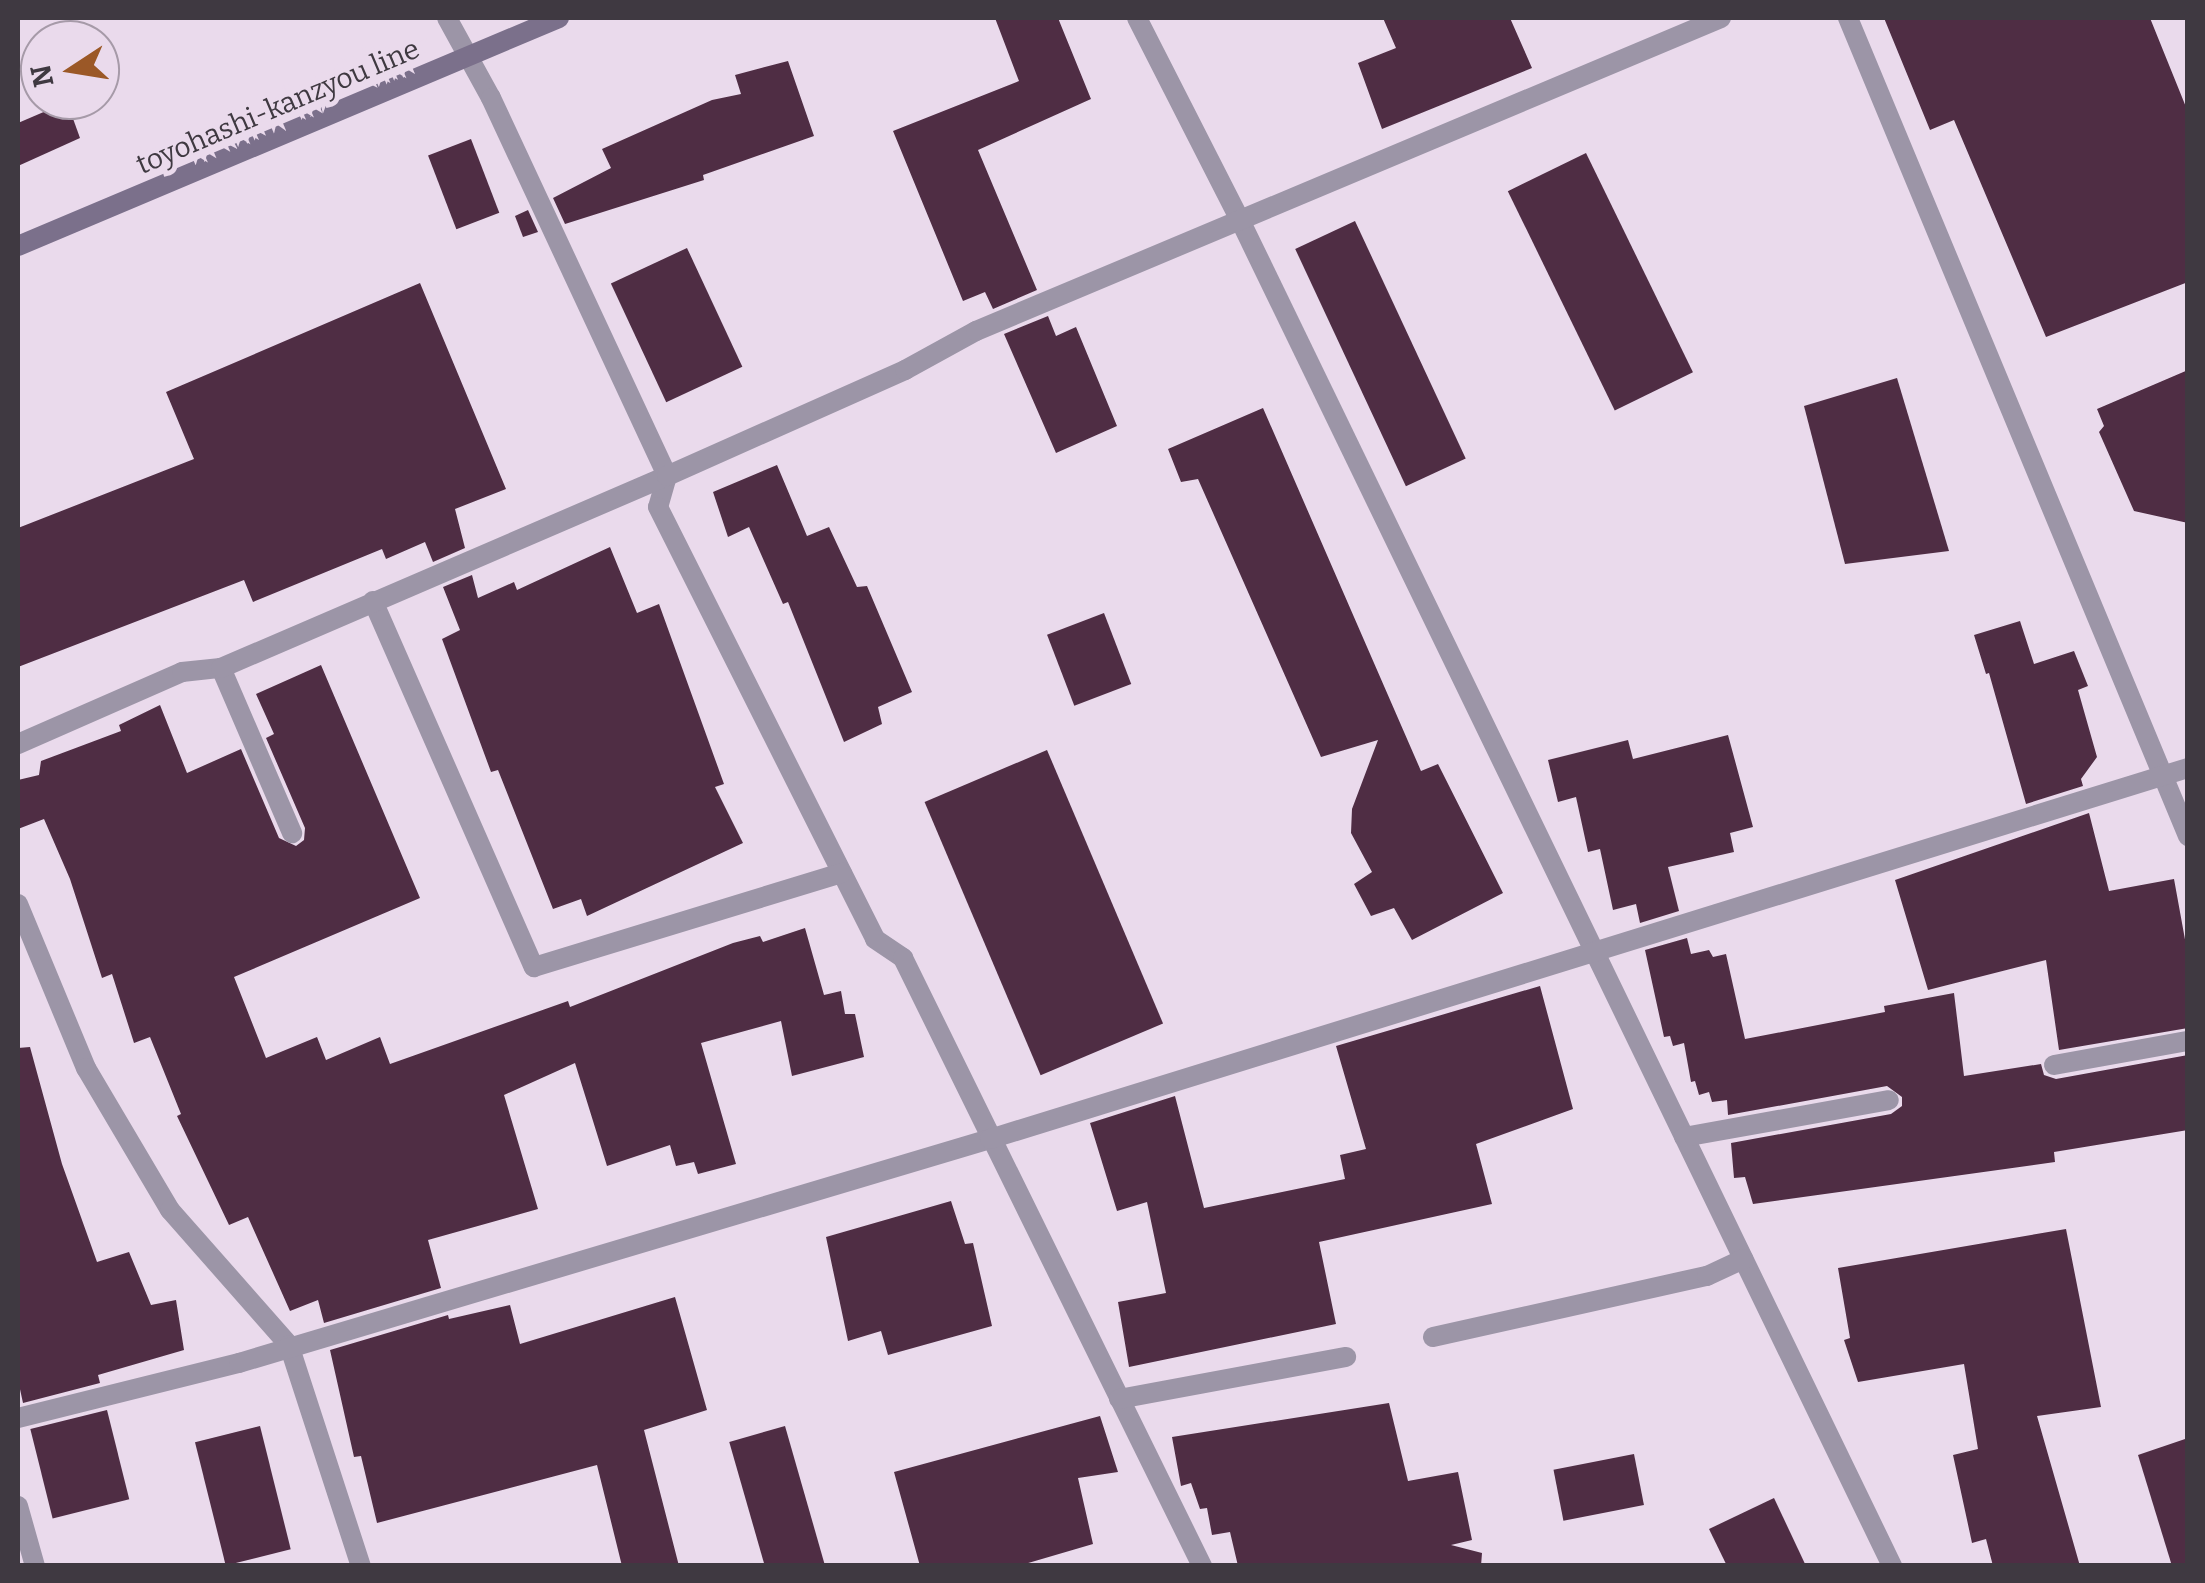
<!DOCTYPE html>
<html>
<head>
<meta charset="utf-8">
<style>
  body { margin:0 }
  #map { position:relative; width:2205px; height:1583px; overflow:hidden; background:#eadaec; font-family:Bitter,serif }
  div>[style] { position:absolute }
  .building>* { inset:0; background:#4f2d44; transform-origin:0 0 }
  .street>* { height:20px; margin:-10px; padding:0 10px; transform-origin:10px; border-radius:10px; background:#9c95a7 }
  .secondary>* { height:20px; margin:-10px; padding:0 10px; transform-origin:10px; border-radius:10px; background:#7b708b }
  span { translate:-50% -50%; white-space:nowrap; text-align:center; line-height:1.15; -webkit-text-stroke:10px #eadaec; paint-order:stroke }
  .street-label { font-size:28px; color:#3f3941 }
  .frame { position:absolute; inset:0; border:20px solid #3f3941; pointer-events:none }
  .north { position:absolute; left:20px; top:20px; width:100px; height:100px; box-sizing:border-box; background:#eadaec; border:2px solid #a69aa8; border-radius:50%; rotate:258deg; font-size:28px; font-weight:700; line-height:40px; text-align:center; color:#3f3941 }
  .north::after { content:''; display:block; margin:auto; width:35px; height:45px; background:#9b5827; clip-path:polygon(50% 0,100% 100%,50% 72%,0 100%) }
</style>
</head>
<body>
<div id="map">
  <div class="building">
    <div style="clip-path:polygon(995px 18px,1058px 18px,1091px 99px,978px 150px,1037px 290px,993px 309px,985px 292px,963px 301px,893px 131px,1019px 81px)"></div>
    <div style="clip-path:polygon(1383px 18px,1510px 18px,1532px 68px,1382px 129px,1358px 63px,1396px 48px)"></div>
    <div style="clip-path:polygon(1884px 18px,2150px 18px,2188px 112px,2188px 282px,2046px 337px,1954px 120px,1930px 130px)"></div>
    <div style="clip-path:polygon(788px 61px,814px 136px,703px 175px,704px 180px,565px 224px,553px 198px,611px 168px,602px 149px,712px 100px,741px 94px,735px 75px)"></div>
    <div style="clip-path:polygon(67px 102px,80px 138px,18px 166px,18px 123px)"></div>
    <div style="left:471px;top:139px;width:79px;height:46px;rotate:69deg"></div>
    <div style="left:1586px;top:153px;width:244px;height:87px;rotate:64deg"></div>
    <div style="clip-path:polygon(528px 210px,538px 232px,523px 237px,515px 216px)"></div>
    <div style="left:1355px;top:221px;width:262px;height:66px;rotate:65deg"></div>
    <div style="left:687px;top:248px;width:131px;height:84px;rotate:65deg"></div>
    <div style="clip-path:polygon(420px 283px,506px 489px,455px 509px,465px 548px,433px 562px,425px 542px,386px 559px,382px 549px,253px 602px,244px 580px,18px 667px,18px 528px,194px 459px,166px 392px)"></div>
    <div style="clip-path:polygon(1048px 316px,1056px 336px,1076px 327px,1117px 426px,1056px 453px,1004px 334px)"></div>
    <div style="clip-path:polygon(2188px 370px,2188px 523px,2134px 511px,2099px 432px,2104px 426px,2097px 409px)"></div>
    <div style="clip-path:polygon(1897px 378px,1949px 551px,1845px 564px,1804px 406px)"></div>
    <div style="clip-path:polygon(1263px 408px,1421px 771px,1438px 764px,1503px 893px,1412px 940px,1394px 908px,1371px 916px,1354px 884px,1372px 872px,1351px 833px,1352px 809px,1378px 740px,1321px 757px,1198px 479px,1181px 482px,1168px 449px)"></div>
    <div style="clip-path:polygon(777px 465px,807px 536px,829px 527px,857px 587px,867px 586px,912px 692px,878px 707px,882px 724px,844px 742px,788px 602px,783px 604px,749px 527px,728px 537px,713px 492px)"></div>
    <div style="clip-path:polygon(610px 547px,637px 613px,659px 604px,724px 784px,715px 787px,743px 843px,587px 916px,581px 899px,553px 909px,498px 770px,491px 772px,442px 639px,460px 630px,443px 587px,472px 575px,478px 598px,514px 582px,517px 590px)"></div>
    <div style="left:1104px;top:613px;width:76px;height:61px;rotate:69deg"></div>
    <div style="clip-path:polygon(2020px 621px,2034px 664px,2074px 651px,2088px 686px,2078px 690px,2097px 757px,2081px 779px,2083px 786px,2026px 804px,1989px 673px,1986px 674px,1974px 635px)"></div>
    <div style="clip-path:polygon(321px 665px,420px 898px,234px 977px,266px 1058px,317px 1037px,326px 1060px,380px 1037px,390px 1064px,568px 1001px,570px 1007px,733px 943px,760px 936px,763px 942px,805px 928px,824px 995px,841px 991px,845px 1014px,855px 1014px,864px 1057px,792px 1076px,781px 1021px,701px 1043px,736px 1164px,698px 1174px,694px 1162px,676px 1166px,670px 1145px,607px 1166px,575px 1063px,504px 1095px,538px 1209px,428px 1240px,441px 1288px,324px 1323px,318px 1300px,290px 1311px,248px 1217px,229px 1225px,177px 1116px,181px 1114px,150px 1037px,134px 1043px,112px 974px,102px 978px,70px 879px,44px 819px,18px 829px,18px 780px,39px 775px,41px 761px,121px 731px,119px 725px,160px 705px,187px 773px,241px 749px,279px 838px,296px 846px,304px 840px,305px 828px,266px 738px,274px 734px,256px 694px)"></div>
    <div style="clip-path:polygon(1728px 735px,1753px 827px,1730px 833px,1734px 852px,1668px 867px,1679px 911px,1640px 923px,1636px 904px,1613px 910px,1600px 849px,1588px 852px,1576px 797px,1558px 802px,1548px 760px,1628px 740px,1633px 759px)"></div>
    <div style="left:1047px;top:750px;width:297px;height:133px;rotate:67deg"></div>
    <div style="clip-path:polygon(2089px 813px,2109px 891px,2174px 879px,2188px 956px,2188px 1028px,2059px 1050px,2046px 960px,1928px 990px,1895px 880px)"></div>
    <div style="clip-path:polygon(1687px 938px,1691px 954px,1709px 950px,1713px 957px,1726px 954px,1745px 1039px,1885px 1012px,1884px 1006px,1954px 993px,1964px 1076px,2041px 1064px,2044px 1075px,2056px 1079px,2188px 1055px,2188px 1130px,2054px 1152px,2055px 1162px,1753px 1204px,1745px 1177px,1734px 1178px,1731px 1143px,1891px 1114px,1902px 1106px,1902px 1097px,1887px 1086px,1728px 1115px,1727px 1100px,1712px 1102px,1709px 1092px,1699px 1095px,1695px 1081px,1691px 1082px,1684px 1043px,1673px 1046px,1670px 1036px,1664px 1037px,1645px 950px)"></div>
    <div style="clip-path:polygon(1540px 986px,1573px 1109px,1476px 1144px,1492px 1204px,1319px 1242px,1336px 1324px,1129px 1367px,1118px 1302px,1166px 1293px,1147px 1202px,1117px 1211px,1090px 1123px,1175px 1096px,1204px 1208px,1345px 1179px,1340px 1155px,1366px 1149px,1336px 1046px)"></div>
    <div style="clip-path:polygon(30px 1047px,62px 1164px,97px 1262px,129px 1252px,151px 1305px,176px 1300px,184px 1350px,98px 1375px,100px 1383px,23px 1403px,18px 1380px,18px 1048px)"></div>
    <div style="clip-path:polygon(951px 1201px,965px 1244px,973px 1243px,992px 1326px,888px 1355px,881px 1331px,848px 1341px,826px 1237px)"></div>
    <div style="clip-path:polygon(2066px 1229px,2101px 1407px,2037px 1416px,2080px 1566px,1993px 1566px,1986px 1539px,1972px 1543px,1953px 1455px,1978px 1449px,1964px 1364px,1858px 1382px,1844px 1340px,1850px 1338px,1838px 1268px)"></div>
    <div style="clip-path:polygon(675px 1297px,707px 1410px,644px 1430px,679px 1566px,622px 1566px,597px 1465px,377px 1523px,361px 1456px,354px 1457px,330px 1350px,448px 1315px,449px 1319px,510px 1305px,520px 1344px)"></div>
    <div style="clip-path:polygon(1389px 1403px,1408px 1481px,1458px 1472px,1472px 1540px,1451px 1545px,1482px 1553px,1481px 1566px,1238px 1566px,1230px 1532px,1212px 1535px,1207px 1508px,1200px 1509px,1191px 1483px,1181px 1486px,1172px 1437px)"></div>
    <div style="left:107px;top:1410px;width:92px;height:79px;rotate:76deg"></div>
    <div style="clip-path:polygon(1100px 1416px,1118px 1472px,1078px 1478px,1093px 1544px,1018px 1566px,920px 1566px,894px 1472px)"></div>
    <div style="left:260px;top:1426px;width:127px;height:67px;rotate:76deg"></div>
    <div style="left:785px;top:1426px;width:145px;height:58px;rotate:74deg"></div>
    <div style="clip-path:polygon(2188px 1438px,2188px 1566px,2172px 1566px,2138px 1455px)"></div>
    <div style="left:1634px;top:1454px;width:52px;height:82px;rotate:79deg"></div>
    <div style="clip-path:polygon(1774px 1498px,1806px 1566px,1727px 1566px,1709px 1529px)"></div>
  </div>
  <div class="street">
    <div style="left:447px;top:18px;width:91px;rotate:61.2deg"></div>
    <div style="left:491px;top:98px;width:417px;rotate:65deg"></div>
    <div style="left:667px;top:476px;width:32px;rotate:106deg"></div>
    <div style="left:658px;top:507px;width:483px;rotate:63.3deg"></div>
    <div style="left:875px;top:939px;width:34px;rotate:34deg"></div>
    <div style="left:903px;top:958px;width:678px;rotate:63.81deg"></div>
    <div style="left:1137px;top:18px;width:227px;rotate:63deg"></div>
    <div style="left:1240px;top:220px;width:1496px;rotate:64.15deg"></div>
    <div style="left:1848px;top:18px;width:886px;rotate:67.43deg"></div>
    <div style="left:373px;top:601px;width:400px;rotate:66.3deg"></div>
    <div style="left:534px;top:967px;width:322px;rotate:-17deg"></div>
    <div style="left:221px;top:668px;width:180px;rotate:66.7deg"></div>
    <div style="left:18px;top:744px;width:179px;rotate:-23.7deg"></div>
    <div style="left:182px;top:672px;width:39px;rotate:-6deg"></div>
    <div style="left:221px;top:668px;width:486px;rotate:-23.3deg"></div>
    <div style="left:667px;top:476px;width:261px;rotate:-24deg"></div>
    <div style="left:905px;top:370px;width:81px;rotate:-28.8deg"></div>
    <div style="left:976px;top:331px;width:808px;rotate:-22.79deg"></div>
    <div style="left:18px;top:904px;width:178px;rotate:67.5deg"></div>
    <div style="left:86px;top:1068px;width:165px;rotate:59.4deg"></div>
    <div style="left:170px;top:1210px;width:180px;rotate:48.6deg"></div>
    <div style="left:289px;top:1345px;width:232px;rotate:72deg"></div>
    <div style="left:2054px;top:1065px;width:136px;rotate:-10.2deg"></div>
    <div style="left:1684px;top:1137px;width:208px;rotate:-10.2deg"></div>
    <div style="left:1433px;top:1337px;width:281px;rotate:-12.6deg"></div>
    <div style="left:1707px;top:1276px;width:40px;rotate:-25deg"></div>
    <div style="left:1119px;top:1399px;width:231px;rotate:-10.5deg"></div>
    <div style="left:18px;top:1418px;width:228px;rotate:-14deg"></div>
    <div style="left:239px;top:1363px;width:784px;rotate:-16.61deg"></div>
    <div style="left:990px;top:1139px;width:1254px;rotate:-17.21deg"></div>
    <div style="left:18px;top:1506px;width:62px;rotate:74.2deg"></div>
  </div>
  <div class="secondary">
    <div style="left:18px;top:246px;width:587px;rotate:-22.85deg"></div>
  </div>
  <div class="street-label">
    <span style="left:278px;top:107px;rotate:-23deg">toyohashi-kanzyou line</span>
  </div>
  <div class="frame"></div>
  <div class="north">N</div>
</div>
</body>
</html>
